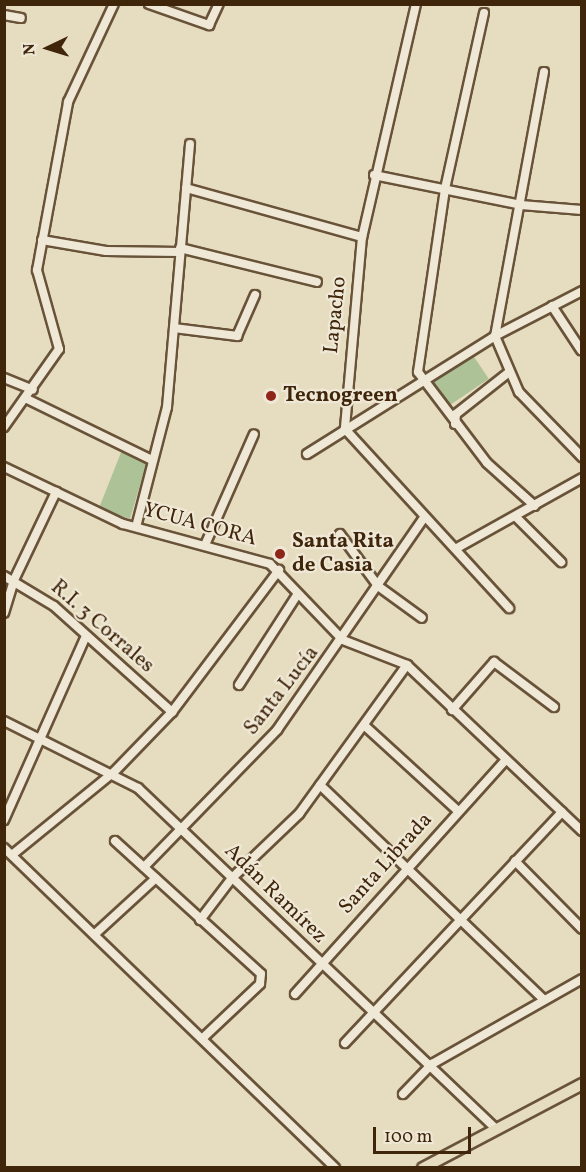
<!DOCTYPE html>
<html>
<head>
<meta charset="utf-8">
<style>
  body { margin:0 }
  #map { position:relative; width:586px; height:1172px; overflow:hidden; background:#e6dcc0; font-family:Vollkorn,serif }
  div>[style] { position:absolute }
  .green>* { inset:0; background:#aec297; transform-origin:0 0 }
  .roads { filter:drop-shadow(2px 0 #695338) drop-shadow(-2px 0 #695338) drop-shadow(0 2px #695338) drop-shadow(0 -2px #695338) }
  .minor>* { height:8px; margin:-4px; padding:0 4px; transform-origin:4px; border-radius:4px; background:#efe8d6 }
  .major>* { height:10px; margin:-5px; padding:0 5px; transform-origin:5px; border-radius:5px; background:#e6dcc0 }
  .dots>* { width:16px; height:16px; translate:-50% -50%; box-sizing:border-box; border:3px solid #efe8d6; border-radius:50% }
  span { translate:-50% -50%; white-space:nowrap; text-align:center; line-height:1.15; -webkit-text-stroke:4.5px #efe8d6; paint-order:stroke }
  .street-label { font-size:21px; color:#3f250a }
  .poi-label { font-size:21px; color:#3f250a; font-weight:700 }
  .left { translate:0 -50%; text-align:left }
  .frame { position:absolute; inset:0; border:6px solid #3f250a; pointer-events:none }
  .north { position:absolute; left:18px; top:18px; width:60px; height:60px; -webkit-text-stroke:4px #efe8d6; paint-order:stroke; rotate:266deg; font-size:16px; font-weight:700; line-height:24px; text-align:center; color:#3f250a }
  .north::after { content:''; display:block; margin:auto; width:21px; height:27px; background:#3f250a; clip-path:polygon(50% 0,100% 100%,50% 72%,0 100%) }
  .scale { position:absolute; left:373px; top:1127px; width:98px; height:27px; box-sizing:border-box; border:3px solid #3f250a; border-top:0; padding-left:8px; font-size:18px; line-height:21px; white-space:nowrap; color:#3f250a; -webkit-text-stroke:4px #efe8d6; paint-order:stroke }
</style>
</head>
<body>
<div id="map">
  <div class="green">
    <div style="left:472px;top:354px;width:30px;height:53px;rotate:56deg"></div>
    <div style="clip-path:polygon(122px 450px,147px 461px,130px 519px,99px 508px)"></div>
  </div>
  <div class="roads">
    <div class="minor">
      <div style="left:149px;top:4px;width:64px;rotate:19.3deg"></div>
      <div style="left:209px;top:25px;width:23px;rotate:-65deg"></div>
      <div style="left:416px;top:4px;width:239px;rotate:103deg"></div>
      <div style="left:362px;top:237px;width:193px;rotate:95.1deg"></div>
      <div style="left:345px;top:429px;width:243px;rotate:47.5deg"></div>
      <div style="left:484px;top:13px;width:180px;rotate:102.5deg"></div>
      <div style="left:445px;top:189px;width:185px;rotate:98.4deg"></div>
      <div style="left:418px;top:372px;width:114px;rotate:52.8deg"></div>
      <div style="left:487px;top:463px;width:64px;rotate:41.9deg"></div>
      <div style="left:4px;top:15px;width:17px;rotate:10deg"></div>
      <div style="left:544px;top:72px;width:269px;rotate:100.5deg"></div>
      <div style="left:495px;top:336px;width:61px;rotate:66.8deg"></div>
      <div style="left:519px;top:392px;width:91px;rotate:45.9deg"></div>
      <div style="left:374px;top:175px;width:150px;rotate:11.5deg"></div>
      <div style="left:521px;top:205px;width:61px;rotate:4.7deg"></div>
      <div style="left:186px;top:188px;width:183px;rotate:15.6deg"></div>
      <div style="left:42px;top:240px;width:65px;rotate:9.8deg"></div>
      <div style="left:106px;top:251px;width:74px;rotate:0.8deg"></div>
      <div style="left:180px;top:248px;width:141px;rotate:13.9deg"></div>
      <div style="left:552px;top:306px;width:53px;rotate:56.6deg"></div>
      <div style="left:174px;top:328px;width:64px;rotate:7.2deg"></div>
      <div style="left:237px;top:336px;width:45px;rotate:-66.3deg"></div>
      <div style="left:4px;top:378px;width:31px;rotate:22deg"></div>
      <div style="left:27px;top:399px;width:137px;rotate:26deg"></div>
      <div style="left:455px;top:424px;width:10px;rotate:-84deg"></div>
      <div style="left:456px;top:414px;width:66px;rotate:-38.3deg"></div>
      <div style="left:4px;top:427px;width:95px;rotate:-54.8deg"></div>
      <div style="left:59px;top:349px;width:82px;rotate:-105.6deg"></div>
      <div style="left:37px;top:270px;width:171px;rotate:-79.5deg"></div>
      <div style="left:68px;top:102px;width:108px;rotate:-64.9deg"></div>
      <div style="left:307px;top:454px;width:222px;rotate:-32.1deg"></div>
      <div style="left:495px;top:336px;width:98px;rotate:-27.3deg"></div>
      <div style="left:4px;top:467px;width:132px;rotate:25.6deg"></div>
      <div style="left:123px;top:524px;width:152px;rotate:15.2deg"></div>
      <div style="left:270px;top:564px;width:105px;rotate:46.2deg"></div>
      <div style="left:343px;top:640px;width:69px;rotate:21.3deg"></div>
      <div style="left:407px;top:665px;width:241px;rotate:43.5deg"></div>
      <div style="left:516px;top:517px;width:64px;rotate:45deg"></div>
      <div style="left:136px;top:527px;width:124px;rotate:-75.5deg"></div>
      <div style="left:167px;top:407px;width:264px;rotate:-85deg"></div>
      <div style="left:340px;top:534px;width:64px;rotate:53.8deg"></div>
      <div style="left:378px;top:586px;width:54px;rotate:36deg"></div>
      <div style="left:205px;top:545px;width:121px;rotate:-66.2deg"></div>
      <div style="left:457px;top:548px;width:143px;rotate:-29.2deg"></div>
      <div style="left:4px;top:576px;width:58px;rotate:31deg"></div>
      <div style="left:54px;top:606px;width:159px;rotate:41.9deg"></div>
      <div style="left:4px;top:613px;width:34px;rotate:-73deg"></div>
      <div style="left:14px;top:580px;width:98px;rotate:-64.5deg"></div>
      <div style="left:239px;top:685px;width:107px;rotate:-57.2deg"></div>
      <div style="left:452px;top:710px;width:64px;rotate:-48.8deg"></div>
      <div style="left:494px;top:662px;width:75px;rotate:36.9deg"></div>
      <div style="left:4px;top:721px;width:150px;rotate:26.6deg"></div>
      <div style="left:138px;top:788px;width:494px;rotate:43.6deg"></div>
      <div style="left:365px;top:726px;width:126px;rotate:42.4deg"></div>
      <div style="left:320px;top:785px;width:309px;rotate:43.8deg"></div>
      <div style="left:4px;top:820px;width:201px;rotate:-66deg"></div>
      <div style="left:115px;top:841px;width:197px;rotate:42.3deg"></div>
      <div style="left:261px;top:974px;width:10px;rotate:96deg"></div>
      <div style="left:260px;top:984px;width:77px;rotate:136.6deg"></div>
      <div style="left:4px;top:848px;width:460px;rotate:44deg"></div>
      <div style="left:13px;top:854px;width:130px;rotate:-39.1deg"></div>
      <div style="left:114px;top:772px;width:83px;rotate:-46deg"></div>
      <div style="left:172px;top:712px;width:178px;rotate:-53deg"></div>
      <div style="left:515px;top:861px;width:95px;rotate:45.4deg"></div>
      <div style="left:144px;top:867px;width:191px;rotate:-45.8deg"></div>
      <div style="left:277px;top:730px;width:258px;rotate:-55.3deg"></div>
      <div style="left:200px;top:920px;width:53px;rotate:-52.7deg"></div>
      <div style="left:232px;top:878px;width:93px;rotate:-43.7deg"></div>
      <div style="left:299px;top:814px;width:184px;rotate:-54.1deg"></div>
      <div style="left:96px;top:933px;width:81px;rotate:-42.5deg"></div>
      <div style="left:295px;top:994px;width:315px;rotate:-48deg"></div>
      <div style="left:345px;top:1043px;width:317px;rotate:-46.8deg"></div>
      <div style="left:403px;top:1094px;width:42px;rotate:-46deg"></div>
      <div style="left:432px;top:1064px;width:172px;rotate:-29.5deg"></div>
    </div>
    <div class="major">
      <div style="left:423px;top:1168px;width:180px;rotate:-27.8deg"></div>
    </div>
  </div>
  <div class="dots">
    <div style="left:271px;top:396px;background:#8f2418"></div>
    <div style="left:280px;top:554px;background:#8f2418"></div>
  </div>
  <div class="street-label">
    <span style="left:336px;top:315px;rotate:-84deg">Lapacho</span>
    <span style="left:200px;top:525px;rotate:15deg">YCUA CORA</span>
    <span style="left:102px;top:627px;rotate:41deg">R.I. 3 Corrales</span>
    <span style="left:282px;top:691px;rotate:-52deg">Santa Lucía</span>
    <span style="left:386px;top:864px;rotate:-48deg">Santa Librada</span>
    <span style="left:275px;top:894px;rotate:44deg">Adán Ramírez</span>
  </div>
  <div class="poi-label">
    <span class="left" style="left:283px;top:396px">Tecnogreen</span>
    <span class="left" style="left:292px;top:554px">Santa Rita<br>de Casia</span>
  </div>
  <div class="frame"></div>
  <div class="north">N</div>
  <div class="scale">100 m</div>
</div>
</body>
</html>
